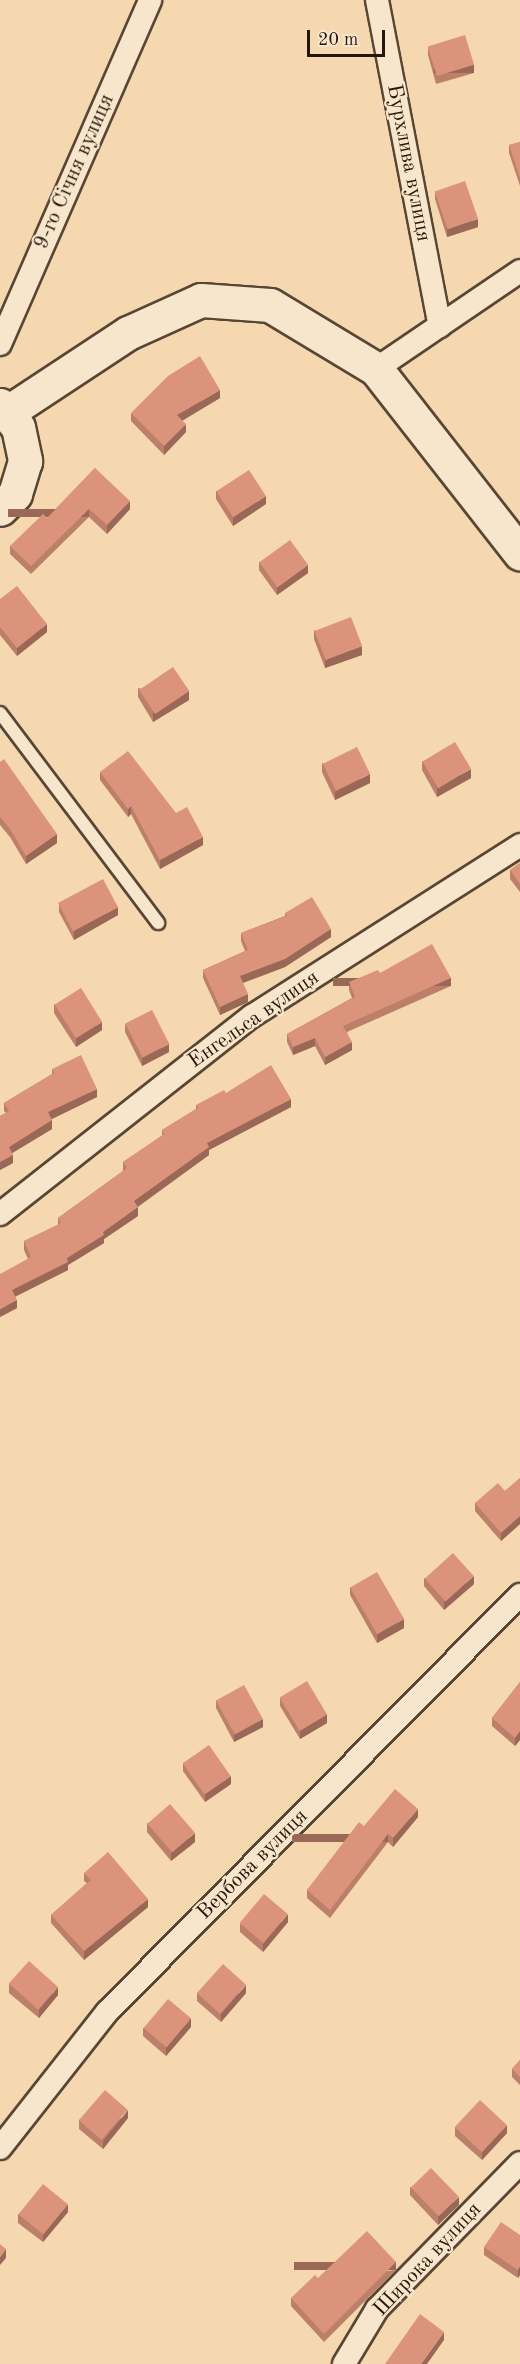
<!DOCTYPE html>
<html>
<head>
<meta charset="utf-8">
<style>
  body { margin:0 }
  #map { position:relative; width:520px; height:2364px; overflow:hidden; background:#f5d8b0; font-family:"Old Standard TT",serif }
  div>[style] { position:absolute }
  .roads { filter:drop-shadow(2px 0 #584634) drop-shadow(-2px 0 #584634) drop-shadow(0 2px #584634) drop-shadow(0 -2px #584634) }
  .lane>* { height:12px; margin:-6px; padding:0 6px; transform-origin:6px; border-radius:6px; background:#f8e6cc }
  .street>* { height:22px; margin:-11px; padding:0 11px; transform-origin:11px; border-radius:11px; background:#f8e6cc }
  .secondary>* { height:33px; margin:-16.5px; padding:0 16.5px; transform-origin:16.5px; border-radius:16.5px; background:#f8e6cc }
  .wall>* { inset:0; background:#bc7f6a }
  .shaded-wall>* { inset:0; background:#996856; transform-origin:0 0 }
  .building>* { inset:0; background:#db947b; transform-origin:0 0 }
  span { translate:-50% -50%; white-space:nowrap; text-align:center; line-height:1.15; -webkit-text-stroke:4.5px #f8e6cc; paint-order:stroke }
  .street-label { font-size:21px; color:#24160b }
  .scale { position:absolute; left:307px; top:30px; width:78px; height:27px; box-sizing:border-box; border:3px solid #24160b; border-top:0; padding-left:8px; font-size:18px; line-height:21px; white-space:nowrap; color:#24160b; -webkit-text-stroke:4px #f8e6cc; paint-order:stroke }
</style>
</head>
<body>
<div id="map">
  <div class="roads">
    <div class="lane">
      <div style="left:0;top:713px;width:263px;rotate:53deg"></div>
    </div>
    <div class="street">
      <div style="left:377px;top:0;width:332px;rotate:79.1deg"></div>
      <div style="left:0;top:344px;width:375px;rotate:-66.4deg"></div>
      <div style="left:376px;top:369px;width:174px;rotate:-34.2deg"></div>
      <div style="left:0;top:1214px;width:320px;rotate:-38.2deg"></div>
      <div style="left:252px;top:1016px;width:318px;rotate:-32.5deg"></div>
      <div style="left:0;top:2148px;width:173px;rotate:-51.8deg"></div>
      <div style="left:107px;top:2012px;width:587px;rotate:-45.28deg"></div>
      <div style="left:344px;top:2364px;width:64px;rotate:-59deg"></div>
      <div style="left:377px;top:2309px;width:204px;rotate:-45.6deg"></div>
    </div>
    <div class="secondary">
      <div style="left:0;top:405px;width:28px;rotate:51deg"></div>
      <div style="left:18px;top:427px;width:35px;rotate:78deg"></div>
      <div style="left:25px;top:461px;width:34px;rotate:107deg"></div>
      <div style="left:15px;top:494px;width:21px;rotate:135deg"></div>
      <div style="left:8px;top:412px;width:144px;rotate:-33.4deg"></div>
      <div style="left:128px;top:333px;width:80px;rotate:-24.3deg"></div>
      <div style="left:201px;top:300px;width:69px;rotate:4.1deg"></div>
      <div style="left:270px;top:305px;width:124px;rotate:31.1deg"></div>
      <div style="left:376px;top:369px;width:234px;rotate:52deg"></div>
    </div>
  </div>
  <div class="wall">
    <div style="clip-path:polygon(428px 47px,474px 73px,436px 84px,428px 55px)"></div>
    <div style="clip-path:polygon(520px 142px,520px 186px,509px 153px,509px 145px)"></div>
    <div style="clip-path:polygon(435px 191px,478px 227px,447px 237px,435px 199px)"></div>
    <div style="clip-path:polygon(220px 398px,182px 420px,186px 432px,164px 455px,131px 421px,131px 413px)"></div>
    <div style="clip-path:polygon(95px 468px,130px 509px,107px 534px,89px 517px,31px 574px,10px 554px,10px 546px,47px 518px)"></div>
    <div style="clip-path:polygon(216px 491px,266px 504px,233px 526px,216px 499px)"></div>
    <div style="clip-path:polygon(259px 562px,308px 573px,277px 595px,259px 570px)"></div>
    <div style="clip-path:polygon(0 599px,47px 632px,17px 656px,0 635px)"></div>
    <div style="clip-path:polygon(314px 630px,362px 655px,325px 668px,314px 639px)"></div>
    <div style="clip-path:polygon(138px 688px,189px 700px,153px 722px,138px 697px)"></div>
    <div style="clip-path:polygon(422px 761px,471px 778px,437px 797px,422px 770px)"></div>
    <div style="clip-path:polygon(0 762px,57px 843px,26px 864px,10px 837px,0 825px)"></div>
    <div style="clip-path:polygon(322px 763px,370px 783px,335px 800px,322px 772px)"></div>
    <div style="clip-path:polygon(100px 772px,176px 813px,203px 845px,160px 869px,131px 814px,128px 817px,100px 780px)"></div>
    <div style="clip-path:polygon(520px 863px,520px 892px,510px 879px,510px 870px)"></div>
    <div style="clip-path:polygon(59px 904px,118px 915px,74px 940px,59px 912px)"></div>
    <div style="clip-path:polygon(285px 913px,331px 937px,285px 967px,243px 983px,248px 1002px,220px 1015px,203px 978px,203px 970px,245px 951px,241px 941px,241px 933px,285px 916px)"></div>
    <div style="clip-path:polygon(380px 973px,451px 986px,347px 1032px,352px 1050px,325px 1065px,315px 1046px,293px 1055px,287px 1042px,287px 1034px,352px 998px,349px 990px,349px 982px)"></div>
    <div style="clip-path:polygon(54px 1004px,102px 1030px,76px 1047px,54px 1013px)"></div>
    <div style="clip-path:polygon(125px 1024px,169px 1052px,142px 1066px,125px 1032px)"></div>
    <div style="clip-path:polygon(52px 1069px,97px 1097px,51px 1119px,52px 1129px,12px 1153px,13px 1163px,0 1170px,0 1116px,6px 1113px,4px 1111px,4px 1103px,52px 1074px)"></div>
    <div style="clip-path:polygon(226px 1093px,291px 1107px,209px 1150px,209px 1155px,138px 1207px,138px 1216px,104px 1239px,104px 1243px,68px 1265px,68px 1270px,15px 1297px,17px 1308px,0 1317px,28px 1259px,24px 1250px,24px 1241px,58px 1225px,58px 1218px,123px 1171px,123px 1162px,162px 1136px,162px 1130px,196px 1109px,196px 1105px)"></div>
    <div style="clip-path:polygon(520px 1478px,520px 1524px,501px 1541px,475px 1511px,475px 1503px,505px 1491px)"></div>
    <div style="clip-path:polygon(424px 1578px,474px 1584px,444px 1610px,424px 1586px)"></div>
    <div style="clip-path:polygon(350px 1587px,404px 1628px,377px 1643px,350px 1595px)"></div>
    <div style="clip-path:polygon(520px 1682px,520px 1740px,515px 1746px,492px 1726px,492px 1718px)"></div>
    <div style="clip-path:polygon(280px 1698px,327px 1723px,300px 1739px,280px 1706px)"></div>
    <div style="clip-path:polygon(216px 1700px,263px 1727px,234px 1742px,216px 1708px)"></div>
    <div style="clip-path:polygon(183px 1763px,231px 1784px,205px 1802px,183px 1771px)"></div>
    <div style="clip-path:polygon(418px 1817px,393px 1847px,388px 1842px,330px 1918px,307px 1898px,307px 1890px,364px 1826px)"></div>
    <div style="clip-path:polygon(147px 1823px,195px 1842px,171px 1861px,147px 1832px)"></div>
    <div style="clip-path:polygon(84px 1873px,148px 1907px,84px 1960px,51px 1923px,51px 1915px,87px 1883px,84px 1881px)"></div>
    <div style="clip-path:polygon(288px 1922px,263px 1952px,240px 1932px,240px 1924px)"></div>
    <div style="clip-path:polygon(9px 1984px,58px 1995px,39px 2018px,9px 1993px)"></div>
    <div style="clip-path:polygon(197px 1993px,246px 1993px,221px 2022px,197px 2001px)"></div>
    <div style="clip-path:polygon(191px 2027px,166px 2056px,143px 2036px,143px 2028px)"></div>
    <div style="clip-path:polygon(520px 2060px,520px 2085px,512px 2077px,512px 2069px)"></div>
    <div style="clip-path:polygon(128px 2118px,103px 2149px,79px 2129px,79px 2120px)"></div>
    <div style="clip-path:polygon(455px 2127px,507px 2133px,482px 2160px,455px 2136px)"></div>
    <div style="clip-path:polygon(410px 2187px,459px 2205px,438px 2225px,410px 2195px)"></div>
    <div style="clip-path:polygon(68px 2212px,43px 2242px,18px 2223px,18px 2214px)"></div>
    <div style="clip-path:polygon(520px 2235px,520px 2275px,518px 2278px,484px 2255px,484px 2247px)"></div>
    <div style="clip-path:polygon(396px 2270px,324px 2342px,291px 2306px,291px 2298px,318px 2278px)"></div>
  </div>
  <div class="shaded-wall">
    <div style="left:474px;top:65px;width:8px;height:40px;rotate:90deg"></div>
    <div style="clip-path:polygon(478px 219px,478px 227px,447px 237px,447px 229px)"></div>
    <div style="clip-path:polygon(220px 390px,220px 398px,177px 424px,177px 415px)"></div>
    <div style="clip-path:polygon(186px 424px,186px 432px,164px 455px,164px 446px)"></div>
    <div style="clip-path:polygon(266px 496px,266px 504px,233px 526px,233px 517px)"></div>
    <div style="clip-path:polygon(130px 501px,130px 509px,107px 534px,107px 525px)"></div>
    <div style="left:89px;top:509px;width:8px;height:81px;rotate:90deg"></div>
    <div style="clip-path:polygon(308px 565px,308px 573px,277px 595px,277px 587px)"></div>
    <div style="clip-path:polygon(47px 624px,47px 632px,17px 656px,17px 648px)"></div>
    <div style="clip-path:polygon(362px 646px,362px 655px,325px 668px,325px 660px)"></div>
    <div style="clip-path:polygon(189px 691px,189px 700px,153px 722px,153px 713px)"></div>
    <div style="clip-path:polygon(471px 769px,471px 778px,437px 797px,437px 788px)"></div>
    <div style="clip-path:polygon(370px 774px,370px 783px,335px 800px,335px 792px)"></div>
    <div style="clip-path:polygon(131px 806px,131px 814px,128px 817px,128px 809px)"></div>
    <div style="clip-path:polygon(57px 834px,57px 843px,26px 864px,26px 856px)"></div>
    <div style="clip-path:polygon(203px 837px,203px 845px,160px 869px,160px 860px)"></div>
    <div style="clip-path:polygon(118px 907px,118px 915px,74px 940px,74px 931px)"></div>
    <div style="clip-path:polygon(331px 929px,331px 937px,285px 967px,240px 984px,240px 976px)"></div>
    <div style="left:451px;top:978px;width:8px;height:118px;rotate:90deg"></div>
    <div style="clip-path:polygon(248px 994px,248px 1002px,220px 1015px,220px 1007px)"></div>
    <div style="clip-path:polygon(102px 1022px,102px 1030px,76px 1047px,76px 1038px)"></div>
    <div style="clip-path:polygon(315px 1038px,315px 1046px,293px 1055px,293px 1047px)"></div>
    <div style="clip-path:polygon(352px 1042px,352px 1050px,325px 1065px,325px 1057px)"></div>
    <div style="clip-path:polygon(169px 1044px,169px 1052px,142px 1066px,142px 1058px)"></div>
    <div style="clip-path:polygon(97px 1089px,97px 1097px,48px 1121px,48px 1112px)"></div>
    <div style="clip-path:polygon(291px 1099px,291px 1107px,209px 1150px,209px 1155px,134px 1209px,134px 1201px,207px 1143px)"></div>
    <div style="clip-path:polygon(52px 1120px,52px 1129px,9px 1155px,9px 1147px)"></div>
    <div style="clip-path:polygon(13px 1155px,13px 1163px,0 1170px,0 1162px)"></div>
    <div style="clip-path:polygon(138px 1207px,138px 1216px,104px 1239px,104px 1243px,68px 1265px,68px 1270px,12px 1298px,12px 1290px,67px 1258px)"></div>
    <div style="clip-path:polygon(17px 1300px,17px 1308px,0 1317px,0 1309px)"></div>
    <div style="clip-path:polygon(520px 1516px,520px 1524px,501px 1541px,501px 1533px)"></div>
    <div style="clip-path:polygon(474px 1576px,474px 1584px,444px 1610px,444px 1602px)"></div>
    <div style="clip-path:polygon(404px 1619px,404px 1628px,377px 1643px,377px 1634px)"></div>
    <div style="clip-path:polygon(327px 1714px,327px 1723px,300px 1739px,300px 1731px)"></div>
    <div style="clip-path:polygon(263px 1719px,263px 1727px,234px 1742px,234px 1734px)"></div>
    <div style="clip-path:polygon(520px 1731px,520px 1740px,515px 1746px,515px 1738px)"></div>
    <div style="clip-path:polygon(231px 1776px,231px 1784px,205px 1802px,205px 1794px)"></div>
    <div style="clip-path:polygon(418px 1809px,418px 1817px,393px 1847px,393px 1838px)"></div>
    <div style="clip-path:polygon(195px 1833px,195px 1842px,171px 1861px,171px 1853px)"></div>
    <div style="left:388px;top:1834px;width:8px;height:96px;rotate:90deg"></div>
    <div style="clip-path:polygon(148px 1899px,148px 1907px,84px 1960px,84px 1951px)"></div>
    <div style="clip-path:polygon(288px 1914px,288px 1922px,263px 1952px,263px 1944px)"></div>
    <div style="clip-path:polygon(246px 1985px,246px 1993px,221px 2022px,221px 2014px)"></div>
    <div style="clip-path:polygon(58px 1987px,58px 1995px,39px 2018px,39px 2010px)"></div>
    <div style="clip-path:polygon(191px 2018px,191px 2027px,166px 2056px,166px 2048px)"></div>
    <div style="clip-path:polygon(128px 2110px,128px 2118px,103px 2149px,103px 2141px)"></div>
    <div style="clip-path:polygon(507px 2125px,507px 2133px,482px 2160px,482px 2152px)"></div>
    <div style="clip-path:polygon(459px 2197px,459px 2205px,438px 2225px,438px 2216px)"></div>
    <div style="clip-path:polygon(68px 2204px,68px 2212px,43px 2242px,43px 2234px)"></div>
    <div style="clip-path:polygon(6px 2249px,6px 2258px,0 2265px,0 2257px)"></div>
    <div style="left:396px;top:2262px;width:8px;height:102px;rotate:90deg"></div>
    <div style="clip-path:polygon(520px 2266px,520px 2275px,518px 2278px,518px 2270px)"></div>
    <div style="clip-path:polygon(444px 2332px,444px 2340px,427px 2364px,421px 2364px)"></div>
  </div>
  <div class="building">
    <div style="left:465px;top:35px;width:31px;height:39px;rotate:73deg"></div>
    <div style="clip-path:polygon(520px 142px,520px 178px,509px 145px)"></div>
    <div style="left:465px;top:181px;width:40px;height:32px;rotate:71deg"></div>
    <div style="clip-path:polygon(200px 356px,220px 390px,177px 415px,186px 424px,164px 446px,131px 413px,168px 376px)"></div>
    <div style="clip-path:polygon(95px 468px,130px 501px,107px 525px,89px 509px,31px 566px,10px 546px,43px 514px,47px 518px)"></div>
    <div style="left:249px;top:470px;width:31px;height:39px;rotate:57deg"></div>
    <div style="left:290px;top:540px;width:31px;height:38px;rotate:54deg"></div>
    <div style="clip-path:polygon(17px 586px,47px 624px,17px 648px,0 627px,0 599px)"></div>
    <div style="left:351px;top:617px;width:31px;height:39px;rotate:69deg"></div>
    <div style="left:173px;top:667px;width:29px;height:41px;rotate:56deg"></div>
    <div style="left:455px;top:742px;width:31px;height:38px;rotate:59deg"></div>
    <div style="left:357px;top:747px;width:30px;height:38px;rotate:64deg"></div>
    <div style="clip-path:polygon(128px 751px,176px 813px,187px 807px,203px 837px,160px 860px,131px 806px,128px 809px,100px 772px)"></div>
    <div style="clip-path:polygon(4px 759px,57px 834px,26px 856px,10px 829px,0 817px,0 762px)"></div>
    <div style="clip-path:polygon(520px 863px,520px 884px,510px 870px)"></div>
    <div style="left:103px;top:879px;width:32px;height:51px;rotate:62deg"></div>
    <div style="clip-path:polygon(312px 897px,331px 929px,285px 959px,240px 976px,248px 994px,220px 1007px,203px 970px,248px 950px,241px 933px,287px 916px,285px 913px)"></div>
    <div style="clip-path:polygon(432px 944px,451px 978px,343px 1026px,352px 1042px,325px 1057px,315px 1038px,293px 1047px,287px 1034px,355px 997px,349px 982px,378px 970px,380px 973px)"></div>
    <div style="left:81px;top:988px;width:40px;height:31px;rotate:58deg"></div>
    <div style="left:152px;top:1010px;width:38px;height:30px;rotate:63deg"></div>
    <div style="clip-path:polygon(81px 1055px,97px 1089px,48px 1112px,52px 1120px,9px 1147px,13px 1155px,0 1162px,0 1116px,9px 1111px,4px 1103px,54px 1073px,52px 1069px)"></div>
    <div style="clip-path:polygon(271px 1065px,291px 1099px,207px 1143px,209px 1147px,134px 1201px,138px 1207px,103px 1232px,104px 1235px,67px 1258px,68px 1262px,12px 1290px,17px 1300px,0 1309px,0 1274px,31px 1257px,24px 1241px,61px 1223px,58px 1218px,127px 1168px,123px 1162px,164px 1134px,162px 1130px,198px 1108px,196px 1105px,224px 1090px,226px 1093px)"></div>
    <div style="clip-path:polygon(520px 1478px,520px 1516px,501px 1533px,475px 1503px,498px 1483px,505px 1491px)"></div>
    <div style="left:453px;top:1553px;width:31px;height:38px;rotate:48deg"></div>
    <div style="left:377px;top:1572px;width:54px;height:31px;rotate:60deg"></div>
    <div style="left:307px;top:1681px;width:39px;height:32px;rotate:59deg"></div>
    <div style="clip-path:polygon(520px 1682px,520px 1731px,515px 1738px,492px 1718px)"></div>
    <div style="left:244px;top:1685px;width:39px;height:32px;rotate:61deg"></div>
    <div style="left:209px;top:1745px;width:38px;height:32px;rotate:55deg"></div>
    <div style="clip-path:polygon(395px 1789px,418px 1809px,393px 1838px,388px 1834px,330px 1910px,307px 1890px,359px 1822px,364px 1826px)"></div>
    <div style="left:170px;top:1804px;width:38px;height:30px;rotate:49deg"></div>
    <div style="clip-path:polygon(108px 1852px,148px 1899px,84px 1951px,51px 1915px,91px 1880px,84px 1873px)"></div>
    <div style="left:264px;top:1894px;width:31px;height:38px;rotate:40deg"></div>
    <div style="left:29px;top:1961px;width:39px;height:30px;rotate:42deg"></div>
    <div style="left:223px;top:1964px;width:31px;height:39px;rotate:42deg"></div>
    <div style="left:168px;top:1999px;width:30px;height:38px;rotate:40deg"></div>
    <div style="clip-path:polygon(520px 2060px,520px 2077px,512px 2069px)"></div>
    <div style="left:105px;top:2090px;width:30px;height:40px;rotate:41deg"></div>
    <div style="left:480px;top:2100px;width:37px;height:37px;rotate:43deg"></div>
    <div style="left:431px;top:2168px;width:40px;height:28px;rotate:46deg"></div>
    <div style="left:43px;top:2184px;width:32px;height:39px;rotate:39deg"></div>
    <div style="clip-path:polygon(501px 2222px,520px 2235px,520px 2266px,518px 2270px,484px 2247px)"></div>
    <div style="clip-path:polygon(367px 2231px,396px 2262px,324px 2334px,291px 2298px,315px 2275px,318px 2278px)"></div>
    <div style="clip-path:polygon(0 2244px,6px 2249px,0 2257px)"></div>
    <div style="clip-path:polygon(420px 2314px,444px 2332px,421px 2364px,385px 2364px)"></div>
  </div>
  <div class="street-label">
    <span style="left:408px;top:163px;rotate:79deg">Бурхлива вулиця</span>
    <span style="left:75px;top:172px;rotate:-66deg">9-го Січня вулиця</span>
    <span style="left:254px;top:1020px;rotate:-35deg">Енгельса вулиця</span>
    <span style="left:253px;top:1865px;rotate:-45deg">Вербова вулиця</span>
    <span style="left:428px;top:2260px;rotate:-47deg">Широка вулиця</span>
  </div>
  <div class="scale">20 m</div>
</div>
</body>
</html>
